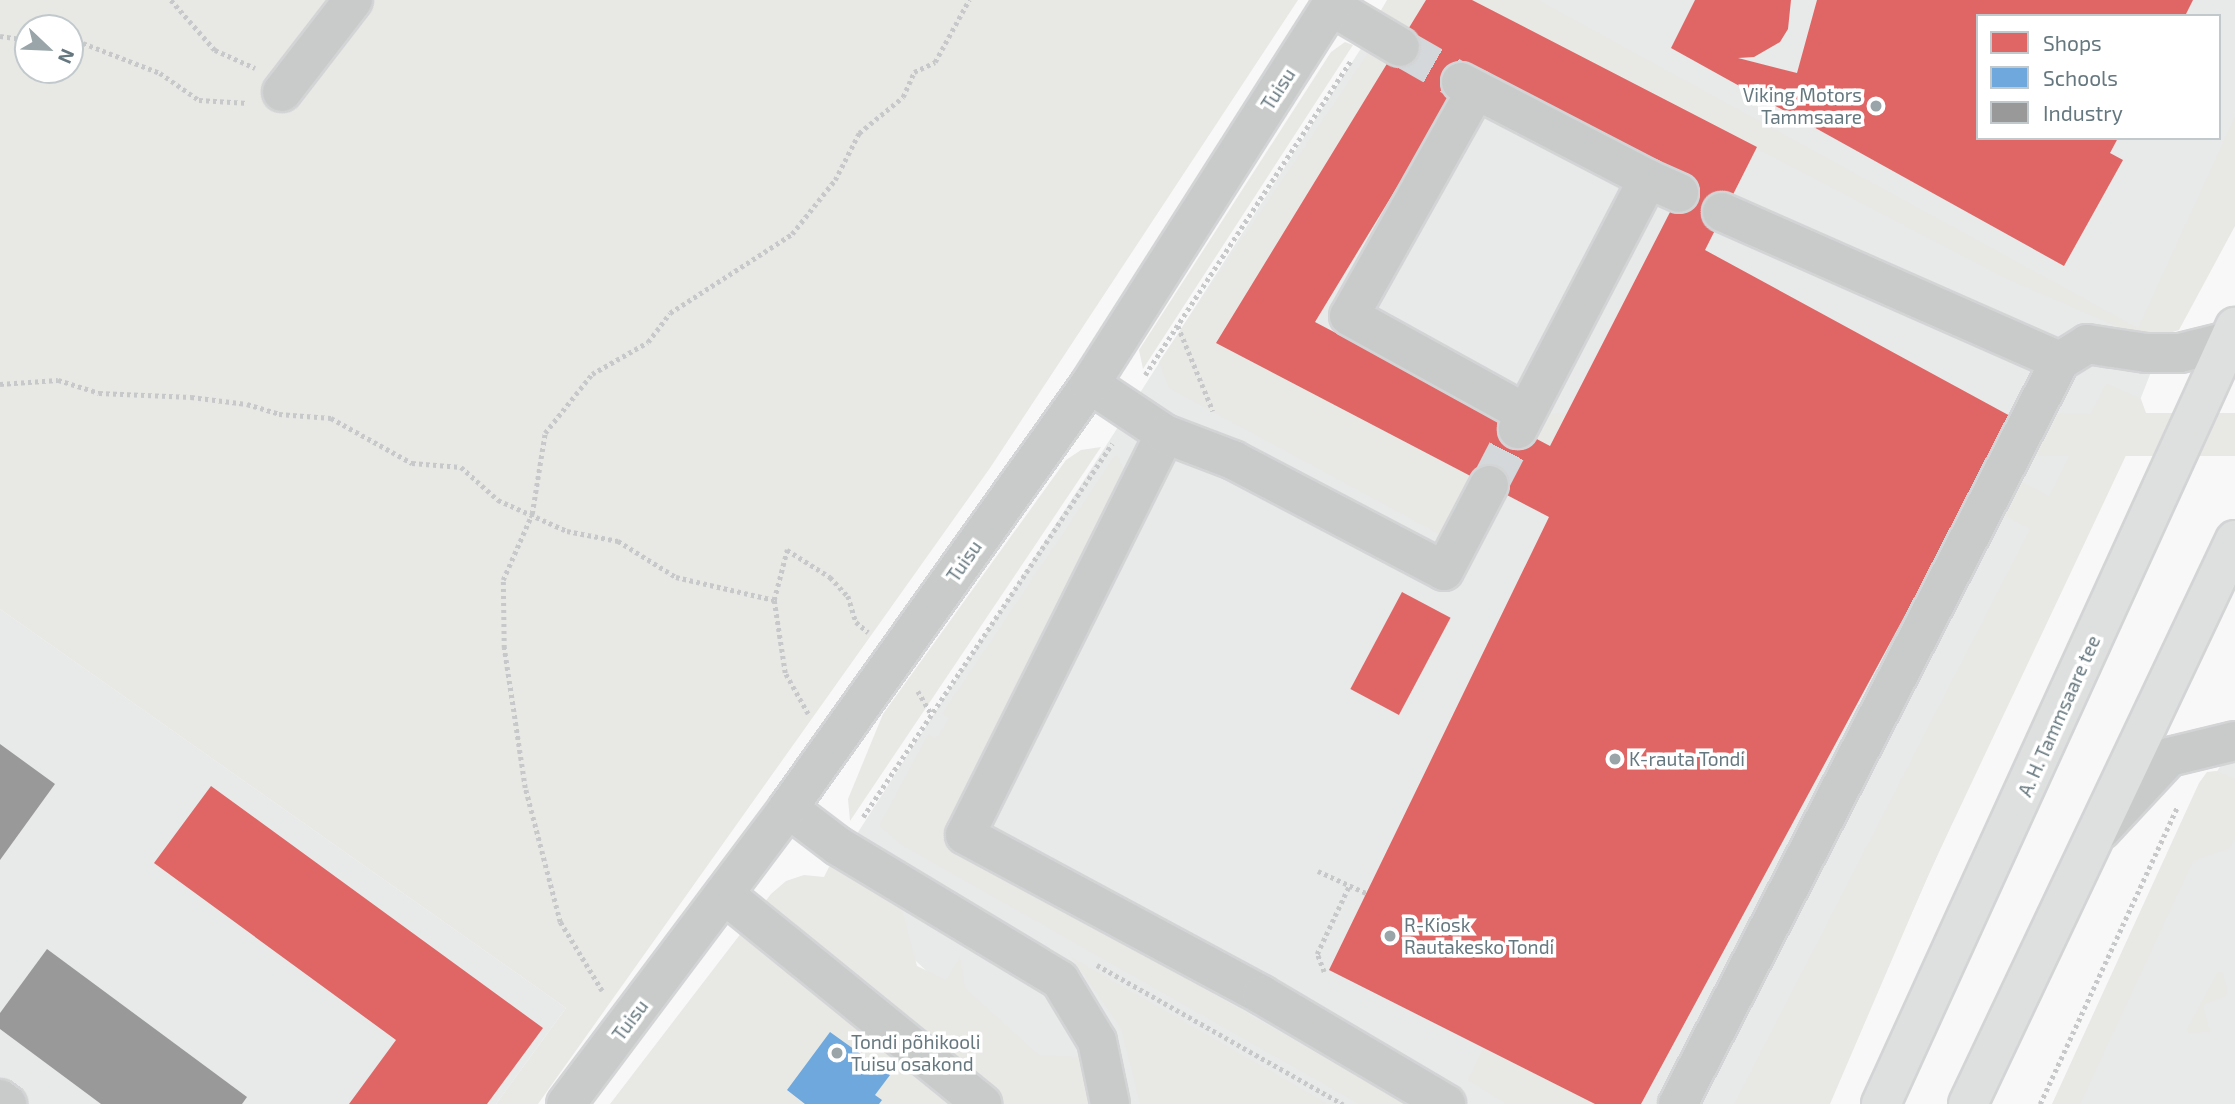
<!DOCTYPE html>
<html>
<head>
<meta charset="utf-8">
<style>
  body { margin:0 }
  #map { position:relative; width:2235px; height:1104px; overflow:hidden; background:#f8f8f8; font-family:"Exo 2",sans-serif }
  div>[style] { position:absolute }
  .built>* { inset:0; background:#e8e9e9 }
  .green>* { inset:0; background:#e8e9e5; transform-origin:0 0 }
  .shops>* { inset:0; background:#e06666; transform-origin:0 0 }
  .schools>* { inset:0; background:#6fa8dc }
  .industry>* { inset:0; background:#999 }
  .minor-tunnel>* { height:38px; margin-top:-19px; transform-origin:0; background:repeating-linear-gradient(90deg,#d4d8da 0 38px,transparent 0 57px) }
  .path>* { height:4.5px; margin-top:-2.25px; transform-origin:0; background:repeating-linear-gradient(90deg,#c7c8c9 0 3.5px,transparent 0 7px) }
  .roads { filter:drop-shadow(2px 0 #d3d4d5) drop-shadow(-2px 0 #d3d4d5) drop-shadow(0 2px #d3d4d5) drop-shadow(0 -2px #d3d4d5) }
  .minor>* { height:38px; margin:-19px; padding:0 19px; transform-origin:19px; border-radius:19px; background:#c9cbcb }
  .major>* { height:38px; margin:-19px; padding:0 19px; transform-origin:19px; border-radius:19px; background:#dedfdf }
  .dots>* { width:19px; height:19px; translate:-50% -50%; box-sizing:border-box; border:4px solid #fff; border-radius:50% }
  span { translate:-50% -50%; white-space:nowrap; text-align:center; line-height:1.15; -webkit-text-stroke:7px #fff; paint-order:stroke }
  .street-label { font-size:19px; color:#66787f }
  .poi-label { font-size:19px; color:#66787f }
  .right { translate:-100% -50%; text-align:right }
  .left { translate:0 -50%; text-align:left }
  .legend { position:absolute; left:1976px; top:14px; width:245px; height:126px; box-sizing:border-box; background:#fff; border:2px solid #c2c9cc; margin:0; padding:9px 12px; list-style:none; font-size:21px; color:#66787f }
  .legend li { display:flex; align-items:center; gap:14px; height:35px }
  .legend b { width:35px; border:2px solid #c2c9cc }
  .north { position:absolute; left:14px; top:14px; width:70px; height:70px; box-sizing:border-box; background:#fff; border:2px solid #c2c9cc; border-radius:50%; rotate:113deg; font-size:19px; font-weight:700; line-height:28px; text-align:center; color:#66787f }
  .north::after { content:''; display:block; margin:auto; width:24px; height:32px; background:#99a5a9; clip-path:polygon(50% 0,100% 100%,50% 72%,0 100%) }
</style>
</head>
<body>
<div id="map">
  <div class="built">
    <div style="clip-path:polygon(evenodd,1392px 0,2235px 0,2235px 158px,2131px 423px,1826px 1104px,1050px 1104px,1050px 1086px,828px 879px,1392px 0,1978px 16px,2219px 16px,2219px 138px,1978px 138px,1978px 16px)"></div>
    <div style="clip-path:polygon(0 609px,566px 1008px,496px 1104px,0 1104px)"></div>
    <div style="clip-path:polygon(2235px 744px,2235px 1104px,2063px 1104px,2206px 788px)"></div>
  </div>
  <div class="green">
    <div style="clip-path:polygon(evenodd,0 0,1298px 0,990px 468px,538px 1104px,496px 1104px,566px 1008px,0 609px,0 0,28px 28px,70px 28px,70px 70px,28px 70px,28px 28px)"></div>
    <div style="clip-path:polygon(1387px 0,1426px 0,1408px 34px,1384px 20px,1380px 12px)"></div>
    <div style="clip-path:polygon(1472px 0,1538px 0,2138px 328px,2235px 116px,2235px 226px,2179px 330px,2160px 336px,2135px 334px,2005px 278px)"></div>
    <div style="clip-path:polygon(1345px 42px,1353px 45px,1143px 369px,1139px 350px,1331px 52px)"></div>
    <div style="clip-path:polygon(1368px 53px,1390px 64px,1217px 343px,1473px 476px,1439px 534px,1169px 388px,1159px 362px)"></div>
    <div style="clip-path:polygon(2106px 383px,2141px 399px,2146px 413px,1930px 871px,1830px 1104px,1734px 1104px,2030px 529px,1999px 512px,2017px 479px,2049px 496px)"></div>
    <div style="left:2235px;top:413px;width:43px;height:762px;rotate:90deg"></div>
    <div style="clip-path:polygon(1101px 447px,850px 821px,848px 799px,883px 714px,1066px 460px,1081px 450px)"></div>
    <div style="clip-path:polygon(1116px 454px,1123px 467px,1122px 484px,955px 811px,951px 835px,968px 854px,1406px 1104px,1359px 1104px,902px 845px,879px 826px,928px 734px,936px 739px,949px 718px,942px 714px)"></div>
    <div style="clip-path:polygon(2216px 771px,2235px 779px,2235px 837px,2230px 848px,2193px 861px,2080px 1104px,2052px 1104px,2199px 783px,2207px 772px)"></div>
    <div style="clip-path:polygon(830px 865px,901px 906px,917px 966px,946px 980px,960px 957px,965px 988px,1039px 1055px,1080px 1057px,1092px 1104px,610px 1104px,771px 894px,786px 881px,804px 875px,824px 877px)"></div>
    <div style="clip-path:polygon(1071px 957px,1328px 1104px,1140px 1104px,1121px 1028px)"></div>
    <div style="clip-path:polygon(2218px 971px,2223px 973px,2227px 990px,2226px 996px,2203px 1005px,2210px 1032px,2189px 1033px,2187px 1029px)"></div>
    <div style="clip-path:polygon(1483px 1048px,1595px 1104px,1507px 1104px,1468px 1080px)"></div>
  </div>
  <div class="shops">
    <div style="clip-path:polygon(evenodd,1426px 0,1472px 0,1757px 147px,1705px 250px,2012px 417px,1641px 1104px,1595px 1104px,1329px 970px,1549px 517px,1216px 343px,1426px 0,1470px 67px,1687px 179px,1550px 446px,1315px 322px,1470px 67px)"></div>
    <div style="clip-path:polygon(1695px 0,1791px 0,1788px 29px,1780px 42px,1754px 57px,1738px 58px,1797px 73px,1817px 0,2193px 0,2185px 16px,1978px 16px,1978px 138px,2118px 138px,2110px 153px,2123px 160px,2064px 266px,1671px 48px)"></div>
    <div style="left:1402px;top:592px;width:55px;height:110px;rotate:28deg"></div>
    <div style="clip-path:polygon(211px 786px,543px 1028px,487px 1104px,349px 1104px,396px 1040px,154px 863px)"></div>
  </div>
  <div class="schools">
    <div style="clip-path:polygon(830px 1032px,890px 1075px,875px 1095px,882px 1100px,879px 1104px,805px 1104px,787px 1090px)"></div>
  </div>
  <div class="industry">
    <div style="clip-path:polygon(0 744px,55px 784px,0 860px)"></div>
    <div style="clip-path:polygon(47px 949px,247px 1097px,242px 1104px,101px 1104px,0 1029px,0 1013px)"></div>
  </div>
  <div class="minor-tunnel">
    <div style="left:1400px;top:47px;width:70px;rotate:29.8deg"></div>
    <div style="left:1489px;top:485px;width:63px;rotate:-62.6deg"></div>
  </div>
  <div class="path">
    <div style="left:171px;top:0;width:67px;rotate:48.7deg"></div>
    <div style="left:215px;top:50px;width:44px;rotate:24.2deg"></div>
    <div style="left:0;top:36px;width:28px;rotate:8deg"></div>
    <div style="left:70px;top:42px;width:13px;rotate:4deg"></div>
    <div style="left:83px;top:43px;width:83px;rotate:21.3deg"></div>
    <div style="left:160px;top:73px;width:47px;rotate:34.7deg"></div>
    <div style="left:199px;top:100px;width:49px;rotate:3.5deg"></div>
    <div style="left:1178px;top:326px;width:92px;rotate:67.6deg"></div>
    <div style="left:1145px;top:375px;width:376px;rotate:-56.8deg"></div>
    <div style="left:0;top:384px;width:58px;rotate:-3.9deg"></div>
    <div style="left:58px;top:380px;width:43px;rotate:17.6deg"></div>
    <div style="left:99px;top:393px;width:92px;rotate:2.5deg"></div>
    <div style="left:191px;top:397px;width:56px;rotate:7.1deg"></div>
    <div style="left:247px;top:404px;width:34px;rotate:17deg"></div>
    <div style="left:279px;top:414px;width:52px;rotate:4.4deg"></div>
    <div style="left:331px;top:418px;width:93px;rotate:29.1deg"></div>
    <div style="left:412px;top:463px;width:49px;rotate:4.7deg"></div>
    <div style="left:461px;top:467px;width:50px;rotate:41.7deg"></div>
    <div style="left:498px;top:500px;width:76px;rotate:24.2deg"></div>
    <div style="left:567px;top:531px;width:52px;rotate:11.1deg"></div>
    <div style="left:618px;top:541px;width:68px;rotate:31.8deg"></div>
    <div style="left:676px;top:577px;width:101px;rotate:13.2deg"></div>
    <div style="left:918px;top:691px;width:28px;rotate:60deg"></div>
    <div style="left:808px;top:714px;width:47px;rotate:-119.3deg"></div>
    <div style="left:785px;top:673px;width:74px;rotate:-98.6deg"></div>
    <div style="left:774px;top:600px;width:52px;rotate:-75.4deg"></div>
    <div style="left:787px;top:550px;width:51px;rotate:32.1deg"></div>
    <div style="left:830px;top:577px;width:26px;rotate:47deg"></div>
    <div style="left:848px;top:596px;width:27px;rotate:73deg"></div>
    <div style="left:856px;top:622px;width:16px;rotate:40deg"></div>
    <div style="left:863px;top:817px;width:449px;rotate:-56.3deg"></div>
    <div style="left:1318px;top:871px;width:53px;rotate:24.6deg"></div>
    <div style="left:1097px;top:965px;width:283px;rotate:29.5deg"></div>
    <div style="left:1324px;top:972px;width:19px;rotate:-111deg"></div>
    <div style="left:1317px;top:954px;width:75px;rotate:-64.8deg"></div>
    <div style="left:602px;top:991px;width:81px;rotate:-121.3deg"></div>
    <div style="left:560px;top:922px;width:138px;rotate:-104.6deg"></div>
    <div style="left:525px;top:788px;width:142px;rotate:-98.5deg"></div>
    <div style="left:504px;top:648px;width:68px;rotate:-90.8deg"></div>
    <div style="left:503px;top:580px;width:72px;rotate:-66.3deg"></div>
    <div style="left:532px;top:514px;width:82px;rotate:-80.9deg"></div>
    <div style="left:545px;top:433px;width:75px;rotate:-51.5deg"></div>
    <div style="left:592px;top:374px;width:64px;rotate:-29.7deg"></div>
    <div style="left:648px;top:342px;width:36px;rotate:-53deg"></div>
    <div style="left:670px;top:313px;width:145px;rotate:-32.9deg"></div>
    <div style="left:792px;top:234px;width:69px;rotate:-51.5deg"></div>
    <div style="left:835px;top:180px;width:53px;rotate:-62.9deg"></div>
    <div style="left:859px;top:133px;width:57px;rotate:-39.3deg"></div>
    <div style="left:903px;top:97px;width:27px;rotate:-66deg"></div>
    <div style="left:914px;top:72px;width:23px;rotate:-25deg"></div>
    <div style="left:935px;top:62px;width:71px;rotate:-61.3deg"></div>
    <div style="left:2040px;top:1104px;width:328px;rotate:-65.2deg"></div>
  </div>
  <div class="roads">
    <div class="minor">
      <div style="left:1331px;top:6px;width:80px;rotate:30.7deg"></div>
      <div style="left:1461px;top:82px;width:211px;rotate:27.4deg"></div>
      <div style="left:1648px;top:179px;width:282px;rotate:117.5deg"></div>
      <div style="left:1476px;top:90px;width:259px;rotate:119.3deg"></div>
      <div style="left:1349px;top:316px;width:201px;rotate:28.9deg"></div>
      <div style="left:282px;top:92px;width:116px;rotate:-52.3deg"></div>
      <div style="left:1648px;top:179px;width:34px;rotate:24deg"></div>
      <div style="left:1722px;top:212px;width:369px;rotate:23.8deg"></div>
      <div style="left:1090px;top:384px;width:90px;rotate:33.7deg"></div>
      <div style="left:1165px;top:434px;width:448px;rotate:116.5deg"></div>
      <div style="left:965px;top:835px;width:337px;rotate:28.3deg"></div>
      <div style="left:1262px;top:995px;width:214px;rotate:30.6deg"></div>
      <div style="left:1165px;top:434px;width:73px;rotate:20.9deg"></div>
      <div style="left:1233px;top:460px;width:238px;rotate:27.7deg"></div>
      <div style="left:1444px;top:571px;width:97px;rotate:-62.4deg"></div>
      <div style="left:788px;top:808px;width:63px;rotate:37.2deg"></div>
      <div style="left:838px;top:846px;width:259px;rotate:31.1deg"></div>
      <div style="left:1060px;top:980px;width:71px;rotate:58.8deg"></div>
      <div style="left:1097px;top:1041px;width:64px;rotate:78.3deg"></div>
      <div style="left:2101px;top:830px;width:100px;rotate:-47deg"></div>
      <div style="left:2169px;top:757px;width:68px;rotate:-13.6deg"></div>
      <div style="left:724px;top:894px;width:333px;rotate:39.1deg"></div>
      <div style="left:0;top:1099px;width:9px;rotate:36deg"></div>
      <div style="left:566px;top:1104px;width:370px;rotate:-53.1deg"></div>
      <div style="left:788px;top:808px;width:521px;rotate:-54.54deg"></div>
      <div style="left:1090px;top:384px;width:456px;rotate:-57.5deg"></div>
      <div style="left:1678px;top:1104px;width:835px;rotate:-62.79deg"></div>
      <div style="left:2060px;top:361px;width:32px;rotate:-32deg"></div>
      <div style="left:2087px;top:344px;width:60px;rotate:8.7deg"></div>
      <div style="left:2146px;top:353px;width:34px"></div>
      <div style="left:2180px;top:353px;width:49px;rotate:-14deg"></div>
    </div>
    <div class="major">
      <div style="left:1881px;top:1104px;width:854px;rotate:-65.51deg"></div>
      <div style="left:1968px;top:1104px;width:624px;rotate:-64.67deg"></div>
    </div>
  </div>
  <div class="dots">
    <div style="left:1876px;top:106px;background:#99a5a9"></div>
    <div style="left:1615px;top:759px;background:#99a5a9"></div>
    <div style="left:1390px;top:936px;background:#99a5a9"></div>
    <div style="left:837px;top:1053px;background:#99a5a9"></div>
  </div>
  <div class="street-label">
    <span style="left:1278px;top:89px;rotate:-57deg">Tuisu</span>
    <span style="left:964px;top:561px;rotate:-55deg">Tuisu</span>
    <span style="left:2059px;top:716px;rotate:-66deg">A. H. Tammsaare tee</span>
    <span style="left:630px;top:1020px;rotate:-53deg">Tuisu</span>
  </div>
  <div class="poi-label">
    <span class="right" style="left:1862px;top:106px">Viking Motors<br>Tammsaare</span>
    <span class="left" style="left:1629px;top:759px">K-rauta Tondi</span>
    <span class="left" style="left:1404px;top:936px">R-Kiosk<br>Rautakesko Tondi</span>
    <span class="left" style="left:851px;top:1053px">Tondi põhikooli<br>Tuisu osakond</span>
  </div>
  <ul class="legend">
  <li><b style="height:19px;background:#e06666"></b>Shops</li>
  <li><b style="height:19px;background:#6fa8dc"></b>Schools</li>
  <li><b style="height:19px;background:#999"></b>Industry</li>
  </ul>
  <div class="north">N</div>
</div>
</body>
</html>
